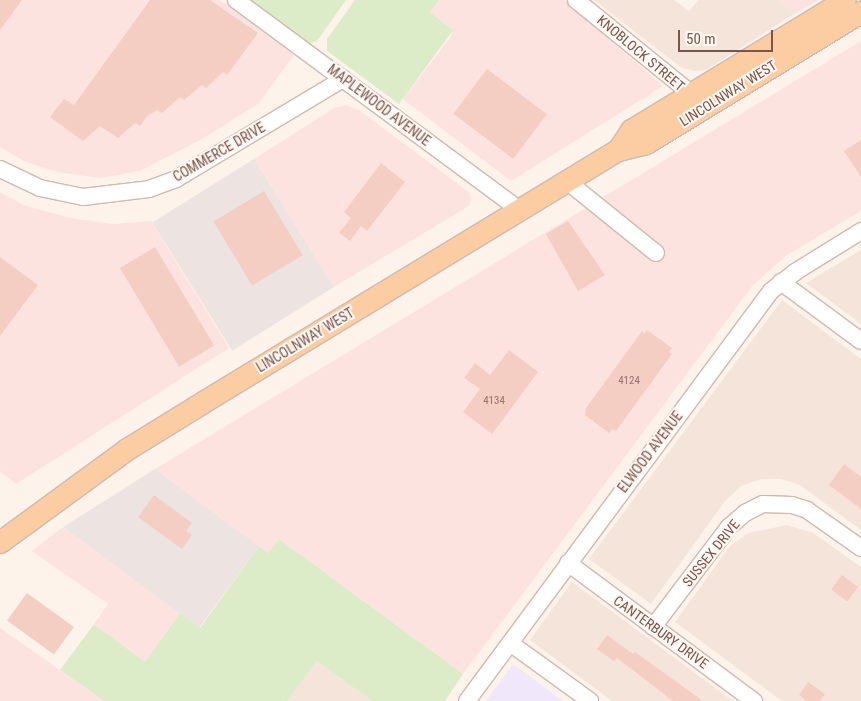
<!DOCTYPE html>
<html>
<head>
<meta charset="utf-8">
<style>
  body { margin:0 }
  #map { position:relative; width:861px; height:701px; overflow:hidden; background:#fdf3eb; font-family:"Roboto Condensed",sans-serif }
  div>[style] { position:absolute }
  .residential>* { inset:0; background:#f5e4d9 }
  .commercial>* { inset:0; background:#fde3df }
  .industrial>* { inset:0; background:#ede4e1; transform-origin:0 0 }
  .education>* { inset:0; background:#f0e7fa }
  .green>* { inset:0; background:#ddecc8 }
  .building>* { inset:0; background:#f4cec2; transform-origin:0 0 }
  .roads { filter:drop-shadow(1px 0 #d1b9af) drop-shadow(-1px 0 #d1b9af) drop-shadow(0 1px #d1b9af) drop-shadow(0 -1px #d1b9af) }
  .minor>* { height:16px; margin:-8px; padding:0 8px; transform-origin:8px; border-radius:8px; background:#fff }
  .major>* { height:21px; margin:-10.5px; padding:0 10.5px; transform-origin:10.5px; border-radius:10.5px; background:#fccda3 }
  span { translate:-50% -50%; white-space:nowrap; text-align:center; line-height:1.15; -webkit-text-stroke:4px #fff8f3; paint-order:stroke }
  .number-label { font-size:11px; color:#98736a }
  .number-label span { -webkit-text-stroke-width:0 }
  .street-label { font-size:14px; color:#7a554c }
  .scale { position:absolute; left:678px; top:30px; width:95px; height:22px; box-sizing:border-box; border:2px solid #7a554c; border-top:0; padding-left:6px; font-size:15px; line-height:18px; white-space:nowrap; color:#7a554c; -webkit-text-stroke:4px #fff8f3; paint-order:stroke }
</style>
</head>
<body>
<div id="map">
  <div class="residential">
    <div style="clip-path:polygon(594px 0,674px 0,689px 11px,699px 0,779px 0,794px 14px,706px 70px,695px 71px,682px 68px)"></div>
    <div style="clip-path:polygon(861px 250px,861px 324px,806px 283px)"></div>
    <div style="clip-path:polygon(782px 300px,861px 359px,861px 530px,800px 485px,781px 479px,762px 479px,741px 486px,725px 501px,651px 604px,589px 559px)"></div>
    <div style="clip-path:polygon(787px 525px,813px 533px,861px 567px,861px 701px,782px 701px,675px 622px,730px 546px,748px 533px)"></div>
    <div style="clip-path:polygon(572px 582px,733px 701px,612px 701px,530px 640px)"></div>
    <div style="clip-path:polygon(317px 661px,372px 701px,287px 701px)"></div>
  </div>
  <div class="commercial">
    <div style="clip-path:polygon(0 0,220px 0,294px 55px,258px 104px,202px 139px,140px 171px,100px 178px,57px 172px,26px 162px,0 147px)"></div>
    <div style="clip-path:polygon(439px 0,564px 0,663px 86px,511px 181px,403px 99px,451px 36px,452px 29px,430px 12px)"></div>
    <div style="clip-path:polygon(779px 0,819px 0,794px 14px)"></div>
    <div style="clip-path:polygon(861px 41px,861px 211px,787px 255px,753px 285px,463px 674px,279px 539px,268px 553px,155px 469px)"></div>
    <div style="clip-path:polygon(346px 105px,359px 110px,470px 193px,471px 199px,469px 206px,334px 287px,254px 159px,334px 108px)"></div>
    <div style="clip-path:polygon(0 192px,23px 205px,71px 218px,113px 224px,151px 221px,229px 348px,16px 484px,0 471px)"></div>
    <div style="clip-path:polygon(63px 527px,180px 613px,145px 662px,94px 624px,108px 604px,32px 551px)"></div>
    <div style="clip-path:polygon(0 628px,60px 670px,104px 701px,0 701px)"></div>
  </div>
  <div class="industrial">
    <div style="left:254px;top:159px;width:151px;height:120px;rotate:58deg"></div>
    <div style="clip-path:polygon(155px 469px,259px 546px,199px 628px,63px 527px)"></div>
  </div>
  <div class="education">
    <div style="clip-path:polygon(513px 664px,563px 701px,486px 701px)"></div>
  </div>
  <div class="green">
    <div style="clip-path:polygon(248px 0,346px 0,317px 41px,310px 43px)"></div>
    <div style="clip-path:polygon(355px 0,439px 0,430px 12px,453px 30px,399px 104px,327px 51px,327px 39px)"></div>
    <div style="clip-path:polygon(279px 539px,463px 674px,445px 701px,372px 701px,317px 661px,287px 701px,104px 701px,60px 670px,94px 624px,145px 662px,180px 613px,200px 628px,259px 546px,268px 553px)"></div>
  </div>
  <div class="building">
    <div style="clip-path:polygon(0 0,22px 0,0 30px)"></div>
    <div style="clip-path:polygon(150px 0,210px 0,258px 33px,227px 75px,223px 72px,206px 88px,202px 85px,184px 100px,180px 97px,162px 113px,157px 110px,147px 116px,140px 126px,135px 123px,118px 138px,100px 126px,83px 141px,50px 117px,64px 99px,74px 105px)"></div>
    <div style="left:487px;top:69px;width:75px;height:56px;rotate:37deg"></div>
    <div style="clip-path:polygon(861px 140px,861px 177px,844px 151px)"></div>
    <div style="clip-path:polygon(381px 163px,405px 182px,367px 231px,361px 226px,350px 241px,339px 233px,351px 218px,344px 212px)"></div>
    <div style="left:264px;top:191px;width:75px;height:59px;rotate:59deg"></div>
    <div style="clip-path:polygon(568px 221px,605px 275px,578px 291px,546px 234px)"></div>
    <div style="left:155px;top:247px;width:115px;height:41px;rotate:59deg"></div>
    <div style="clip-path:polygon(0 257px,38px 285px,0 336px)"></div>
    <div style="clip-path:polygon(647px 330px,672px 348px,669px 352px,672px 354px,616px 431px,612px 429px,609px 433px,585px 415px,586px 408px,642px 331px,644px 334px)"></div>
    <div style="clip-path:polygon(509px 350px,538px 372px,492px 434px,463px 412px,480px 389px,464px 378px,475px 363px,490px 375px)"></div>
    <div style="clip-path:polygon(844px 464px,861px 477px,861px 509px,829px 485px)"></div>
    <div style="clip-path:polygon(154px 495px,192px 523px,186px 531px,192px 535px,182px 549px,138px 517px)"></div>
    <div style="left:842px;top:575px;width:20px;height:18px;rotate:37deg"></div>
    <div style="left:27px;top:593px;width:58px;height:34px;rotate:36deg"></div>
    <div style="clip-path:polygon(607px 635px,633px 654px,635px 652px,703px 701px,673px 701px,617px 658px,614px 661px,597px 649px)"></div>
    <div style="clip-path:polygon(808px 682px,825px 694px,820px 701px,807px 701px,799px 695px)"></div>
  </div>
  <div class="roads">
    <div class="minor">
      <div style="left:236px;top:0;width:355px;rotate:36.5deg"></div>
      <div style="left:576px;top:0;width:159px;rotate:39.1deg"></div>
      <div style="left:0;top:169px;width:44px;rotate:25.4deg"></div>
      <div style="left:40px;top:188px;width:44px;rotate:11.8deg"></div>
      <div style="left:83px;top:197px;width:66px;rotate:-6.9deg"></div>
      <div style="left:149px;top:189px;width:29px;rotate:-20deg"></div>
      <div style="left:176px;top:179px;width:195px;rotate:-30.9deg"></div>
      <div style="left:568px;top:182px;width:113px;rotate:38.9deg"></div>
      <div style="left:781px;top:282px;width:99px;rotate:36.4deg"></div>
      <div style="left:568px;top:563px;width:232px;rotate:36.6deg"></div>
      <div style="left:653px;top:627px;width:126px;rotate:-52.8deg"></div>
      <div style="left:729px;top:527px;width:21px;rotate:-41deg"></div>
      <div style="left:745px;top:513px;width:20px;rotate:-27deg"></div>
      <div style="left:763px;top:504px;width:29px;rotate:2deg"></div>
      <div style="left:792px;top:505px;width:16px;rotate:18deg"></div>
      <div style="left:807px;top:510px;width:66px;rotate:35.1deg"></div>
      <div style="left:510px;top:643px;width:99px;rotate:35.9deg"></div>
      <div style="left:467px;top:701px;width:510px;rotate:-53.44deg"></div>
      <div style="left:771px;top:291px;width:31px;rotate:-38deg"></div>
      <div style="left:795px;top:272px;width:78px;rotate:-31.8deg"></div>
    </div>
    <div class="major">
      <div style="left:618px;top:150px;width:24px;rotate:-57deg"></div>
      <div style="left:631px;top:130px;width:250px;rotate:-31.3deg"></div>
      <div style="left:0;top:542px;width:157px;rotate:-36.2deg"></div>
      <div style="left:127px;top:449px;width:89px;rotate:-31.7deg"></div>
      <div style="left:203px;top:402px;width:486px;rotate:-31.3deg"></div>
      <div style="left:618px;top:150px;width:29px;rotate:-14deg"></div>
      <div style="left:646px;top:143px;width:252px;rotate:-31.4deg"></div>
    </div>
  </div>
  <div class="number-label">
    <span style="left:629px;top:381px">4124</span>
    <span style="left:494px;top:401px">4134</span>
  </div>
  <div class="street-label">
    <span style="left:641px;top:53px;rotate:40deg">KNOBLOCK STREET</span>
    <span style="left:728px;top:93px;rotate:-32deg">LINCOLNWAY WEST</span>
    <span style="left:379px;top:105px;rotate:37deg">MAPLEWOOD AVENUE</span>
    <span style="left:219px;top:152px;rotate:-30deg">COMMERCE DRIVE</span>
    <span style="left:305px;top:340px;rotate:-31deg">LINCOLNWAY WEST</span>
    <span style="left:650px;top:452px;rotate:-53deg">ELWOOD AVENUE</span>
    <span style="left:711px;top:553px;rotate:-51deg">SUSSEX DRIVE</span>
    <span style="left:661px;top:632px;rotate:36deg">CANTERBURY DRIVE</span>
  </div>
  <div class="scale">50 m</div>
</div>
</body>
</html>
